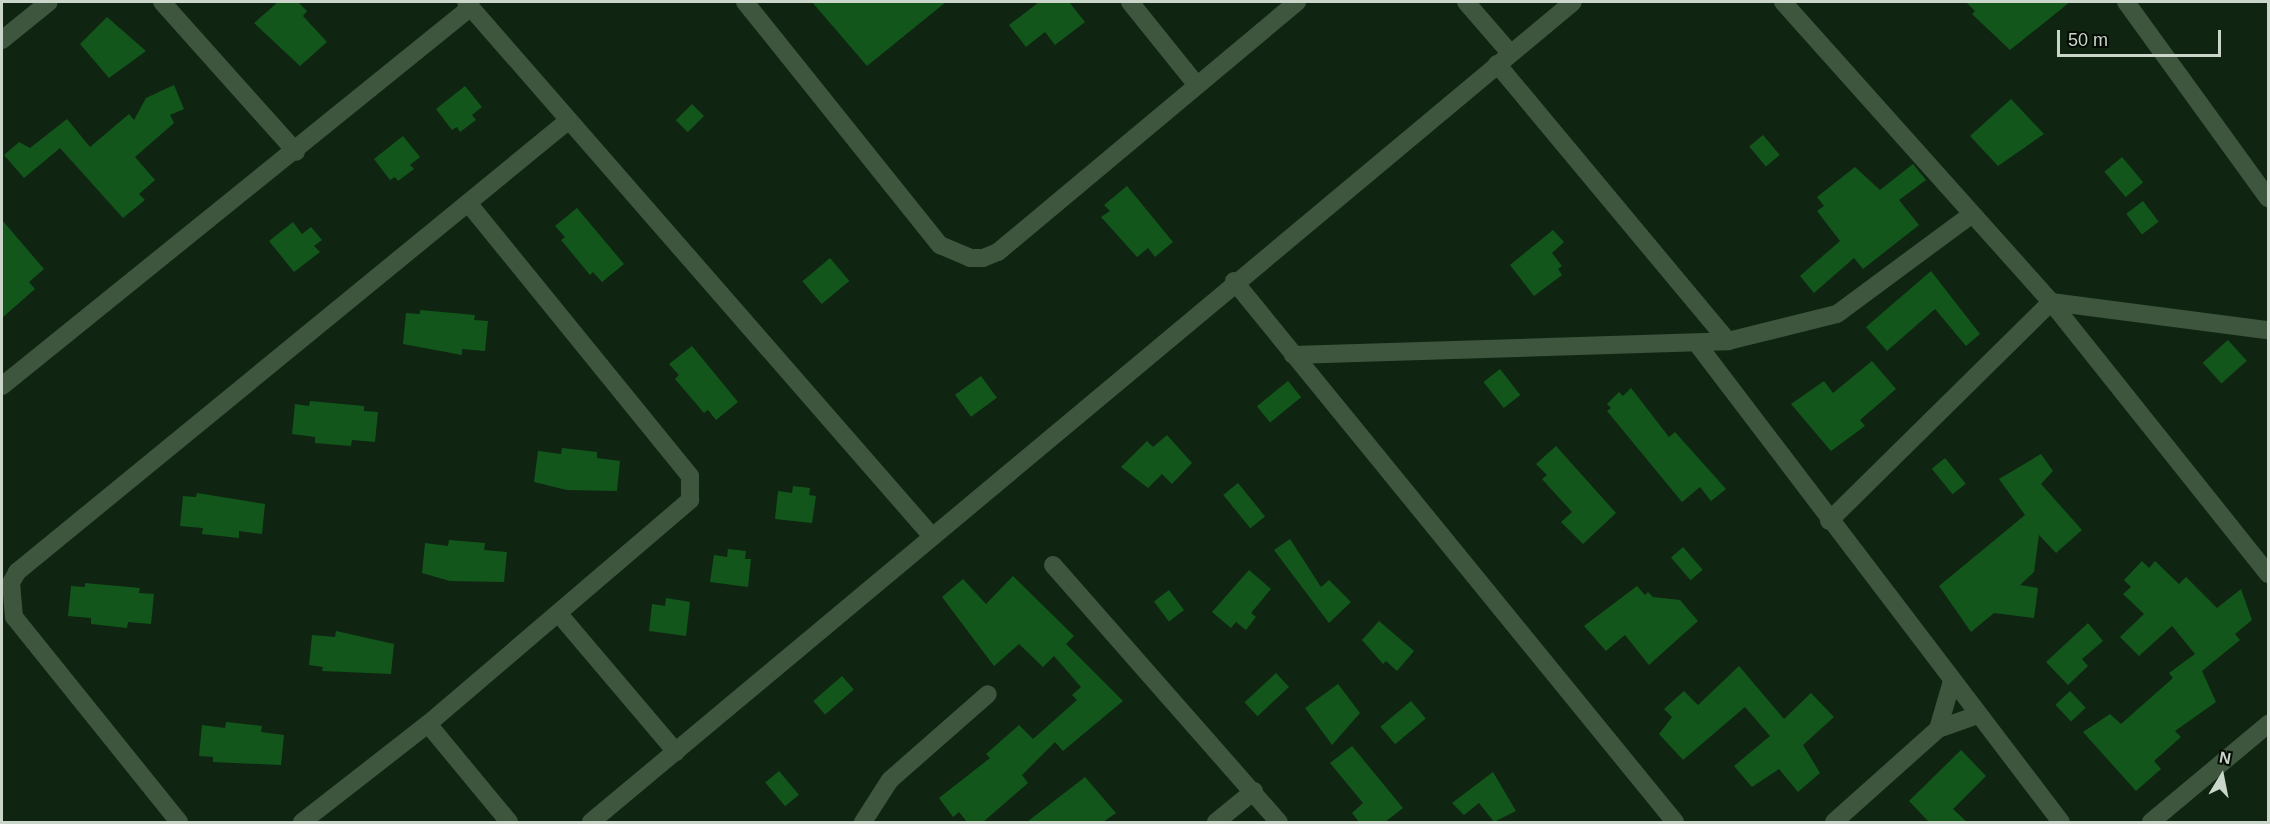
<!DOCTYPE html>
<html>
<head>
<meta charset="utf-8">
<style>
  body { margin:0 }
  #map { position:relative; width:2270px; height:824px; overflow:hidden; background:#0f2511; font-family:Arial,sans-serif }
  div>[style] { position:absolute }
  .building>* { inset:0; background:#12561c; transform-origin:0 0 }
  .minor>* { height:18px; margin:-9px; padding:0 9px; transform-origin:9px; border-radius:9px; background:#3e553e }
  span { translate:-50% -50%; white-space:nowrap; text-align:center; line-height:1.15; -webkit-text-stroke:4.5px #040b04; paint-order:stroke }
  .frame { position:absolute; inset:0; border:3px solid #c9d6c9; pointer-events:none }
  .north { position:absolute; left:2192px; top:746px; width:60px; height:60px; -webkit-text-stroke:4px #040b04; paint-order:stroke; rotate:10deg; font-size:16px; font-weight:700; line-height:24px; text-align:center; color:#c9d6c9 }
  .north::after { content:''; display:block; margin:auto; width:21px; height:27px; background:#c9d6c9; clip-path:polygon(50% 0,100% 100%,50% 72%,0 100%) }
  .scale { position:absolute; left:2057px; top:30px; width:164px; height:27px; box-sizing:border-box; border:3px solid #c9d6c9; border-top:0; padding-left:8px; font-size:18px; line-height:21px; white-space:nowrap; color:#c9d6c9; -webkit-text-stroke:4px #040b04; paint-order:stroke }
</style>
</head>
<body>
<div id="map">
  <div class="building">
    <div style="clip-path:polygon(278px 2px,298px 2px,307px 11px,303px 16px,327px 42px,300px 66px,254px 23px)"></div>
    <div style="clip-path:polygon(812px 2px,946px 2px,867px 66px)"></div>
    <div style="clip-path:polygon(1039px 2px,1069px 2px,1085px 22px,1055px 45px,1045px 32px,1026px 47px,1009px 25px)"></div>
    <div style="clip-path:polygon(1966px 2px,2070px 2px,2010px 50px,1972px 14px,1975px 11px)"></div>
    <div style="clip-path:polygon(107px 17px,146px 51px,109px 78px,80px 44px)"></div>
    <div style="clip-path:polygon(174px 85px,184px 109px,170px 115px,174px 123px,135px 157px,155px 180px,139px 194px,145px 200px,123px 218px,60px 148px,24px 178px,4px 155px,19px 142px,30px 148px,67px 119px,90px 147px,129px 114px,134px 120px,146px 98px)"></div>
    <div style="clip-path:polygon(465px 86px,482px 107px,472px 115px,476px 120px,460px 132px,457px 127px,452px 130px,436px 109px)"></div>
    <div style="clip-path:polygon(2011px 99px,2044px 134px,1998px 166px,1970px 136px)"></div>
    <div style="left:692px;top:104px;width:17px;height:23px;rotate:45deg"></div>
    <div style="left:1763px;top:135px;width:26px;height:18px;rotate:50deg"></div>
    <div style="clip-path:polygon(403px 136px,420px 157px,410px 165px,414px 169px,398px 181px,395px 177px,390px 180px,374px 159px)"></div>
    <div style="left:2122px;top:157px;width:33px;height:23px;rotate:50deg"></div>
    <div style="clip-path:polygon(1913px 164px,1926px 180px,1899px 200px,1919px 225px,1863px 269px,1854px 258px,1814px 293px,1800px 276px,1840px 241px,1817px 211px,1824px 206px,1817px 197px,1855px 167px,1880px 190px)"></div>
    <div style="clip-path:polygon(1127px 186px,1173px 242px,1155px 257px,1148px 248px,1137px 257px,1101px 217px,1110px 211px,1104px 205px)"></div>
    <div style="left:2143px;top:201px;width:26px;height:21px;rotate:53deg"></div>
    <div style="clip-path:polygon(577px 208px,624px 264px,602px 282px,593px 272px,590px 275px,561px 240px,565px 237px,555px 226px)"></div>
    <div style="clip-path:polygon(2px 220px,44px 269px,29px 282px,35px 289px,2px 318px)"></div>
    <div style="clip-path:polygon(293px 222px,302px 234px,311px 227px,322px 240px,314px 246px,320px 252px,294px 272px,269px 241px)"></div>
    <div style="clip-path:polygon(1553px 230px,1564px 242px,1552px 253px,1562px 266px,1558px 269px,1562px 275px,1534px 296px,1510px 265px)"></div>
    <div style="left:830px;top:258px;width:30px;height:36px;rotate:50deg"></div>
    <div style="clip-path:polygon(1931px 271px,1980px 334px,1966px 346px,1935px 309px,1887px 351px,1866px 327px)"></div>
    <div style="clip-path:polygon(420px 310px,475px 315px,474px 320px,488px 321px,485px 351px,462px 349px,462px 355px,403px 344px,406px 313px,420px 314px)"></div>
    <div style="left:2228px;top:340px;width:28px;height:34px;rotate:48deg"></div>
    <div style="clip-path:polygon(692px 346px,738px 402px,716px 420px,708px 410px,704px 413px,675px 379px,679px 375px,669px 364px)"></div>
    <div style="clip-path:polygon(1872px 361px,1896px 389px,1860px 420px,1865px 426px,1831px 451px,1791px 404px,1824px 381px,1833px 393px)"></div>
    <div style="left:1500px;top:369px;width:33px;height:21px;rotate:52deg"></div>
    <div style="left:981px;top:376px;width:27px;height:32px;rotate:54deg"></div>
    <div style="left:1288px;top:381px;width:21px;height:40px;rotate:51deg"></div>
    <div style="clip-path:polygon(1631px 388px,1669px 437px,1675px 432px,1726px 489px,1711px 501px,1700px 487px,1682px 502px,1607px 411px,1611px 408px,1607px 404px,1619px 392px,1623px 396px)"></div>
    <div style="clip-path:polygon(310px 401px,364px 406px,364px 411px,378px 412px,375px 442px,352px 440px,351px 446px,315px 443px,315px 437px,292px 434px,295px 404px,309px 406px)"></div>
    <div style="clip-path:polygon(1167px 435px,1192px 463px,1172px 484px,1162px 474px,1148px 488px,1121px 467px,1147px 441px,1153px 447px)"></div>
    <div style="clip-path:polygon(1556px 446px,1616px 513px,1583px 544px,1561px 522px,1572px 512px,1542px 479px,1547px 475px,1536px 464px)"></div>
    <div style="clip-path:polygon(562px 448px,597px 452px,597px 458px,620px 461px,617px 491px,567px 490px,534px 482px,538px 451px,561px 454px)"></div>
    <div style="clip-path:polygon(2041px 454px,2053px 471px,2041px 484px,2082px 530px,2056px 553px,2039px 535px,2034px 572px,2020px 585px,2038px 588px,2034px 618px,1994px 613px,1971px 632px,1939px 586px,2025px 515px,1999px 479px)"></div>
    <div style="left:1945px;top:458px;width:33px;height:17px;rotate:51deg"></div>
    <div style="left:1238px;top:483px;width:43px;height:19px;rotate:51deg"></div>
    <div style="clip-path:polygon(793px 486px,810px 488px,809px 495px,816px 496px,812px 523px,775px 519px,778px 491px,792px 493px)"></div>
    <div style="clip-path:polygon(197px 493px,265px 504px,262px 534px,239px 531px,239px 538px,202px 534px,203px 528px,180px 526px,183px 496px,196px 497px)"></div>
    <div style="clip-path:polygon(1290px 539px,1321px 587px,1329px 580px,1351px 602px,1329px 623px,1274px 550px)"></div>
    <div style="clip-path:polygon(449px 540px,485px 543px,484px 550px,507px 552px,504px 582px,450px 581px,422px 573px,425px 543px,448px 546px)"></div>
    <div style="left:1683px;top:547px;width:30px;height:16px;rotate:49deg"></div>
    <div style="clip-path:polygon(728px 549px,746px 551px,745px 559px,751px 559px,748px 587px,710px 582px,714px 555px,727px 557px)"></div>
    <div style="clip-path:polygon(2142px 561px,2149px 568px,2155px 561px,2179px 584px,2186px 577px,2217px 608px,2241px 589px,2252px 620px,2235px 634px,2240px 640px,2202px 671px,2216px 702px,2175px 731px,2181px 737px,2154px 761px,2161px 769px,2136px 791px,2083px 732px,2110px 714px,2121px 724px,2173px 678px,2169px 673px,2195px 654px,2172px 626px,2139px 656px,2120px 637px,2144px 614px,2123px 594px,2131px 587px,2124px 580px)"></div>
    <div style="clip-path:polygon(1249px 570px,1271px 589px,1251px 613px,1256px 617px,1246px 630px,1236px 622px,1231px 628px,1212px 612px)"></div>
    <div style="clip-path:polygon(1013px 576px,1074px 636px,1066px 644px,1123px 701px,1063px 751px,1055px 742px,1022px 775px,1028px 783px,983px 822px,967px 822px,959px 812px,953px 817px,939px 798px,990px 758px,986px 754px,1019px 725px,1033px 739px,1077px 700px,1072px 695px,1081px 687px,1054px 656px,1043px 667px,1019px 644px,994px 666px,942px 597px,963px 579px,986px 604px)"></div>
    <div style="clip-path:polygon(85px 583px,140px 588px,139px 593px,154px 594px,151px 624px,128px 622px,127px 628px,91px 624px,91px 618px,68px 616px,71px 586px,85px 587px)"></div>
    <div style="clip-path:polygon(1637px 586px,1645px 595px,1648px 592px,1653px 597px,1680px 600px,1698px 621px,1649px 665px,1625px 635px,1606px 651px,1584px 626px)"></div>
    <div style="left:1169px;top:590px;width:25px;height:19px;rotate:53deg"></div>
    <div style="clip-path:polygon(666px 598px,690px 602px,686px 636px,649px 631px,652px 604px,665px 606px)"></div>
    <div style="clip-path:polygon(1379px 621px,1414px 651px,1397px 671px,1386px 661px,1383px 664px,1362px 640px)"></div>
    <div style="clip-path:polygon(2088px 623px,2103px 641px,2082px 659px,2088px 666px,2068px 685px,2046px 662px)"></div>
    <div style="clip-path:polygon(336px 631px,394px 644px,391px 674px,322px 671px,323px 667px,309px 665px,312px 635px,335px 637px)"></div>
    <div style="clip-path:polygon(1739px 666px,1784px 719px,1811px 693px,1834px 717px,1803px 745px,1820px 773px,1798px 792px,1779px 769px,1752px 787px,1734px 766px,1770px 736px,1745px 707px,1683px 760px,1659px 734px,1672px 717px,1664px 709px,1684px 691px,1698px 705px)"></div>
    <div style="left:1276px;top:673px;width:19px;height:43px;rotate:47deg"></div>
    <div style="left:842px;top:676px;width:18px;height:38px;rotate:49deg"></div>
    <div style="clip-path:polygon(1338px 684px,1360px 713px,1332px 745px,1305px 708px)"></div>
    <div style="left:2070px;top:691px;width:23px;height:20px;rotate:47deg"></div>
    <div style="left:1411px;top:701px;width:23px;height:40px;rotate:50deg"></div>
    <div style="clip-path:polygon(226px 722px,262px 726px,261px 732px,284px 735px,281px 765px,213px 762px,213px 757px,199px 756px,202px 725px,225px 728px)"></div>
    <div style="clip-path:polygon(1352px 746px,1403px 808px,1385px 822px,1359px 822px,1352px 813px,1363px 803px,1330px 763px)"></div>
    <div style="clip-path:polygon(1961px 750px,1986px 776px,1953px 809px,1967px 822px,1929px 822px,1909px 801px)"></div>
    <div style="left:779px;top:771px;width:31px;height:18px;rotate:50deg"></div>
    <div style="clip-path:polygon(1493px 772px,1516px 811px,1494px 822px,1479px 803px,1464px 815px,1452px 803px)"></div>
    <div style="clip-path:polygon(1085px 777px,1116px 813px,1103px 822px,1027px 822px)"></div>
  </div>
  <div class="minor">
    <div style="left:162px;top:2px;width:201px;rotate:48.2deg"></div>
    <div style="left:466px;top:2px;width:706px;rotate:48.91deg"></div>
    <div style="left:745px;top:2px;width:312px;rotate:51.3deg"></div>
    <div style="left:940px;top:245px;width:33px;rotate:23deg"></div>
    <div style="left:970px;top:258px;width:13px"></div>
    <div style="left:983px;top:258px;width:16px;rotate:-22deg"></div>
    <div style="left:998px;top:252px;width:390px;rotate:-39.9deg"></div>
    <div style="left:1130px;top:2px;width:105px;rotate:51.2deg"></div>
    <div style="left:1466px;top:2px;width:67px;rotate:49.2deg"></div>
    <div style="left:1783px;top:2px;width:402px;rotate:48.2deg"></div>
    <div style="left:2051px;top:302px;width:348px;rotate:51.4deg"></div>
    <div style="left:2126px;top:2px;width:242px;rotate:54.1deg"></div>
    <div style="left:2px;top:40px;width:60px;rotate:-39deg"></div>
    <div style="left:1497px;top:64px;width:361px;rotate:50.2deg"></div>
    <div style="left:1234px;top:281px;width:698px;rotate:50.81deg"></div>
    <div style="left:2051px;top:302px;width:219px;rotate:7.4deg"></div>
    <div style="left:1698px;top:345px;width:599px;rotate:52.73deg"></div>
    <div style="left:1293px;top:355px;width:435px;rotate:-1.8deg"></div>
    <div style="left:1728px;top:341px;width:112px;rotate:-13.9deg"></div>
    <div style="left:1837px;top:314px;width:167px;rotate:-36.5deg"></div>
    <div style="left:2px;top:386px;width:603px;rotate:-38.94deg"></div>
    <div style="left:1829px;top:521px;width:312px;rotate:-44.6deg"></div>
    <div style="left:1053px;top:565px;width:342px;rotate:48.7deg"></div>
    <div style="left:559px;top:614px;width:181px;rotate:49.7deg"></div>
    <div style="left:428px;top:724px;width:127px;rotate:50.4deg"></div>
    <div style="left:1938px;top:729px;width:50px;rotate:-73.7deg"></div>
    <div style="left:179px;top:822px;width:263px;rotate:-128.8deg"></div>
    <div style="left:14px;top:617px;width:34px;rotate:-95deg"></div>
    <div style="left:11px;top:583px;width:13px;rotate:-61deg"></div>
    <div style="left:17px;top:572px;width:713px;rotate:-39.31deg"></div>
    <div style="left:302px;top:822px;width:160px;rotate:-37.9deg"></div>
    <div style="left:428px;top:724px;width:345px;rotate:-40.5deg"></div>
    <div style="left:690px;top:500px;width:24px;rotate:-90deg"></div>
    <div style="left:690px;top:476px;width:352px;rotate:-129.1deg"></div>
    <div style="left:591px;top:822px;width:1279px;rotate:-39.86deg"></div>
    <div style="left:863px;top:822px;width:50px;rotate:-57.3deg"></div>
    <div style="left:890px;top:780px;width:130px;rotate:-41.3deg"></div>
    <div style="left:1216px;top:822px;width:49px;rotate:-39.2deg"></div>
    <div style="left:1834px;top:822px;width:140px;rotate:-41.8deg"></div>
    <div style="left:1938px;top:729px;width:42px;rotate:-19.3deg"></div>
    <div style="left:2151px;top:822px;width:153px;rotate:-39.9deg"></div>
  </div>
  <div class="frame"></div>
  <div class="north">N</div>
  <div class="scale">50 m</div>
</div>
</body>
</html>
